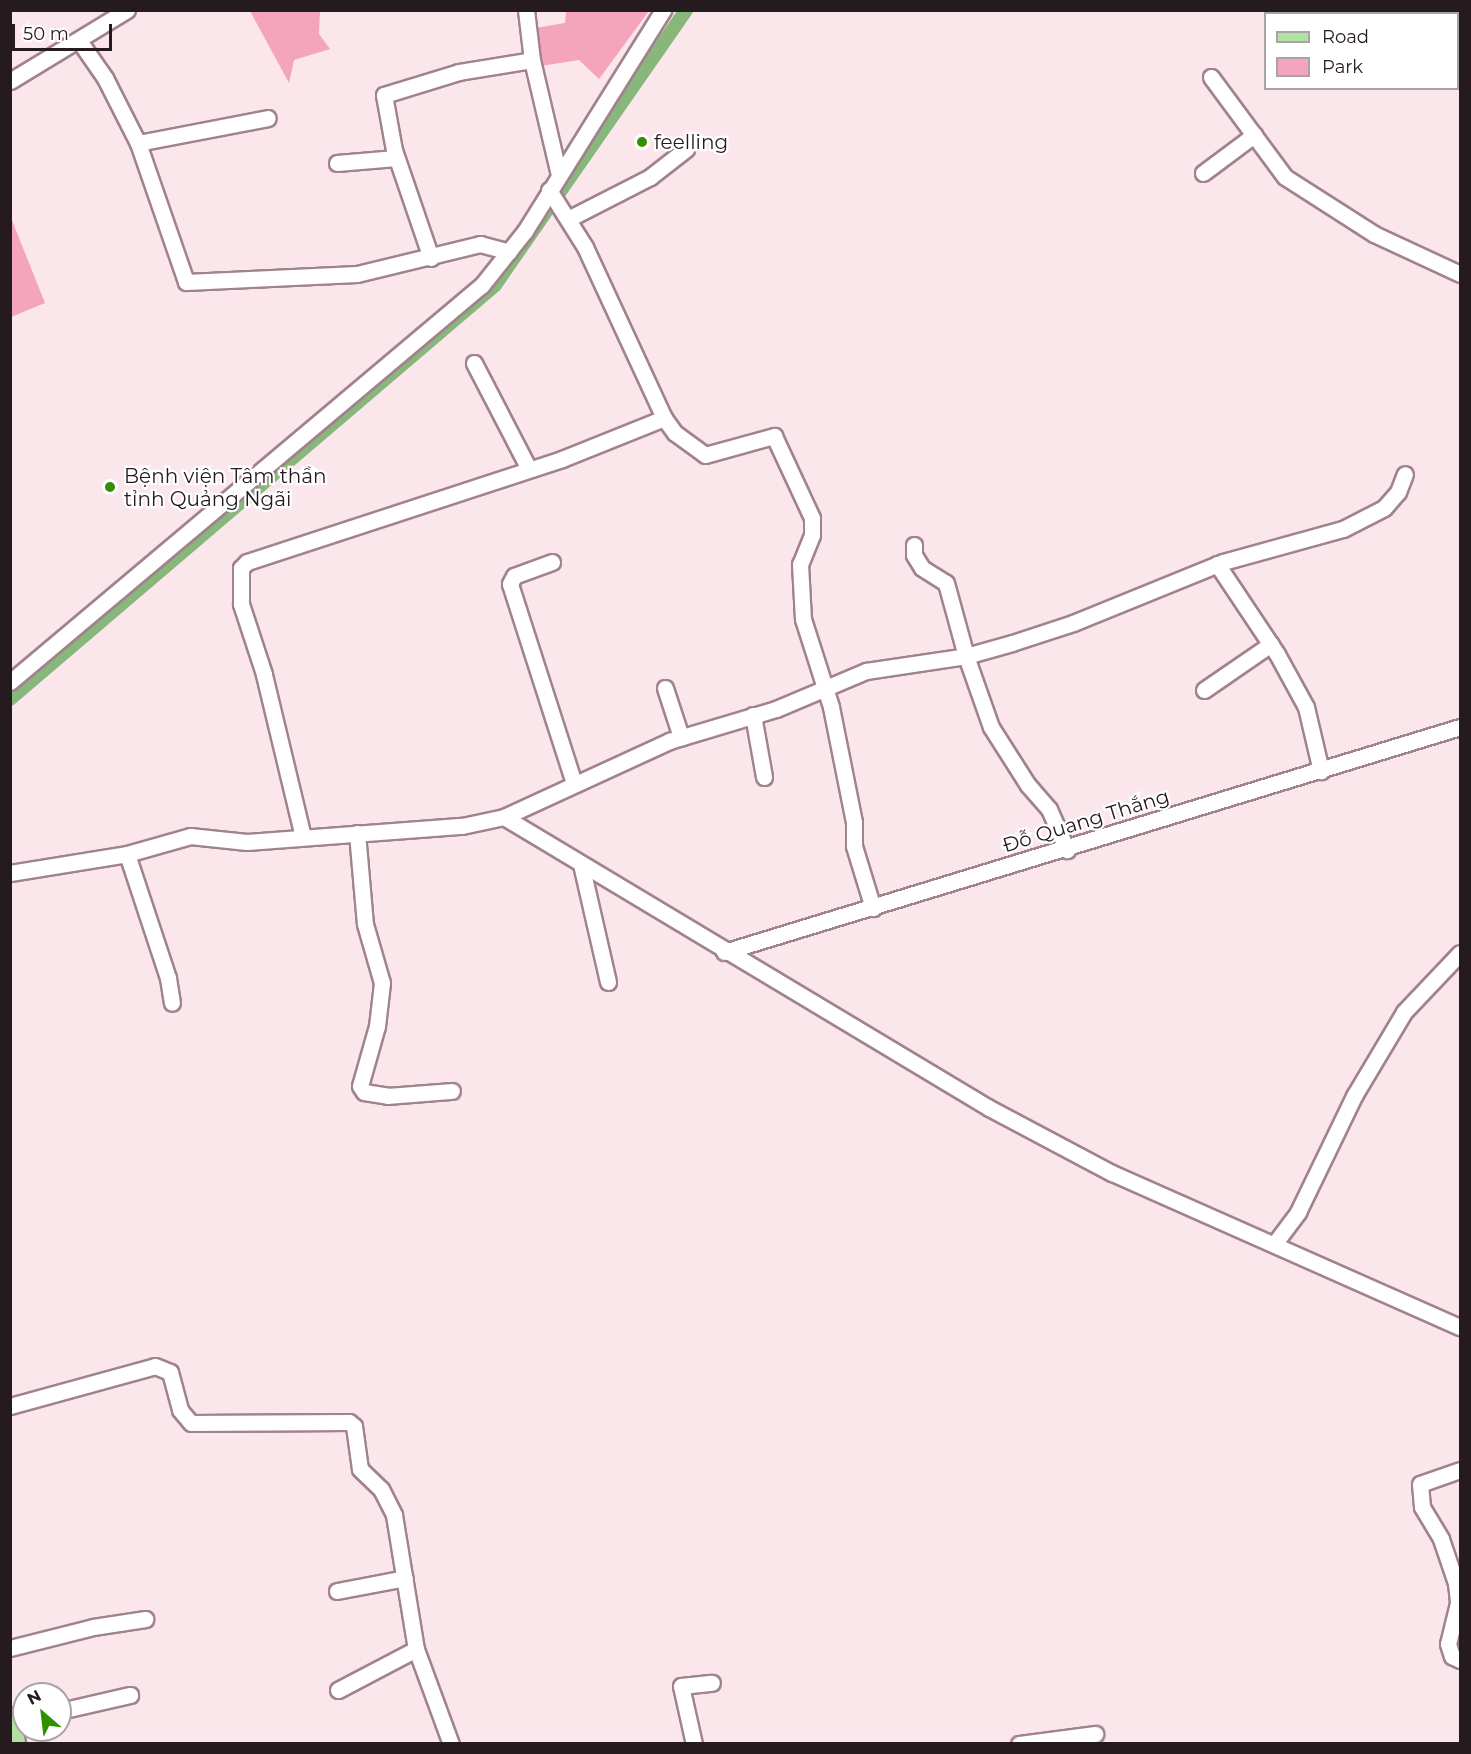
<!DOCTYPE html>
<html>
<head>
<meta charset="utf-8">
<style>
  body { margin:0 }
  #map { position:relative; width:1471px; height:1754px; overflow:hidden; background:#fbe6ec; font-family:Montserrat,sans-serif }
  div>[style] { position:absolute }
  .green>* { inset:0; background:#f4a4bd }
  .canal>* { height:14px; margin:-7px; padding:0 7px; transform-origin:7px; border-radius:7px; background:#88b77b }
  .roads { filter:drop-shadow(2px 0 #a1838c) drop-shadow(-2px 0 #a1838c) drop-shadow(0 2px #a1838c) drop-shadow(0 -2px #a1838c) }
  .minor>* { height:15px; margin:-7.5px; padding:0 7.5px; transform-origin:7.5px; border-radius:7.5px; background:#fff }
  .major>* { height:18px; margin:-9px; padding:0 9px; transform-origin:9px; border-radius:9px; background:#b2e2a3 }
  .dots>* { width:16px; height:16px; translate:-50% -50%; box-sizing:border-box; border:3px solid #fff; border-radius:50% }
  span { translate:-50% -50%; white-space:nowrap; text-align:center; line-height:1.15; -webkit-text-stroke:4.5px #fff; paint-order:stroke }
  .poi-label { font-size:20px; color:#251a1d }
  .left { translate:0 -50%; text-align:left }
  .street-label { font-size:20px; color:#251a1d }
  .frame { position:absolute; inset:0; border:12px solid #251a1d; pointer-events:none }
  .legend { position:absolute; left:1264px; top:12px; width:195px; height:78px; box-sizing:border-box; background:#fff; border:2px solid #a8a3a5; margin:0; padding:8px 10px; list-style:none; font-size:18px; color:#251a1d }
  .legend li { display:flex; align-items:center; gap:12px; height:30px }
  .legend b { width:30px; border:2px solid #a8a3a5 }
  .north { position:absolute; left:12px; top:1682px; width:60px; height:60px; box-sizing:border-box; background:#fff; border:2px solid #a8a3a5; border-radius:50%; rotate:332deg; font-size:16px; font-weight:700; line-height:24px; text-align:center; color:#251a1d }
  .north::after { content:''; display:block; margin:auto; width:21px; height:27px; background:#328f01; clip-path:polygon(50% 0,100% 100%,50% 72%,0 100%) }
  .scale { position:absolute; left:12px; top:24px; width:100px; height:27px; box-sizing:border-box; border:3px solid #251a1d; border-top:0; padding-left:8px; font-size:18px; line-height:21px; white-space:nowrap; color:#251a1d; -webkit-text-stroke:4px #fff; paint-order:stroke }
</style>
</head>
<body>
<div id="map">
  <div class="green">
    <div style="clip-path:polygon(250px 11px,320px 11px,319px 34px,330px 49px,294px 60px,289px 83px)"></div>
    <div style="clip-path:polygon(566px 11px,649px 11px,599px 79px,579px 60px,541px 66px,535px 28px,565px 23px)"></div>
    <div style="clip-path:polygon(11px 218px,45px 303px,11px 317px,10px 317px)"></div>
  </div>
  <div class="canal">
    <div style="left:10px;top:699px;width:638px;rotate:-40.48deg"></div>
    <div style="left:495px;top:285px;width:335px;rotate:-55.2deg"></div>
  </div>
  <div class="roads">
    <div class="minor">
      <div style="left:526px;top:10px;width:50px;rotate:83.2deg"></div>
      <div style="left:532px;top:60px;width:118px;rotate:76.8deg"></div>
      <div style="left:80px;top:42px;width:44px;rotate:55.2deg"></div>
      <div style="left:105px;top:78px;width:73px;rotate:63.1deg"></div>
      <div style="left:138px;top:143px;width:147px;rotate:70.9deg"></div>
      <div style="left:186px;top:282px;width:171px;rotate:-2.7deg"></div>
      <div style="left:357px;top:274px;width:127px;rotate:-13.7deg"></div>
      <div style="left:480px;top:244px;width:30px;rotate:15deg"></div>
      <div style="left:1211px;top:77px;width:124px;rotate:53.5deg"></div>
      <div style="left:1285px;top:177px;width:106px;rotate:32.6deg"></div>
      <div style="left:1374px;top:234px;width:95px;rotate:24.9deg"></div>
      <div style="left:10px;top:81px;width:137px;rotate:-31.3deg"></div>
      <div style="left:138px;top:143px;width:132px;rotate:-10.9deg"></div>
      <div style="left:337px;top:163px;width:59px;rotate:-4.8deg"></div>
      <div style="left:1203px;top:173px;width:64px;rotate:-36.7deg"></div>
      <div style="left:549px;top:190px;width:67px;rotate:57.7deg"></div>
      <div style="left:585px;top:247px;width:188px;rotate:65.2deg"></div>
      <div style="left:664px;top:418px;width:19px;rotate:54deg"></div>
      <div style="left:675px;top:433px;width:37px;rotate:36deg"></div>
      <div style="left:705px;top:455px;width:72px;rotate:-15.4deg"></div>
      <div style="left:774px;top:436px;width:90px;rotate:65.1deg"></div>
      <div style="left:812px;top:518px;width:17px;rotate:90deg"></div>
      <div style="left:812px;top:535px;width:31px;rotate:112deg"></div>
      <div style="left:800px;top:564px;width:55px;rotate:86.9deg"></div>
      <div style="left:803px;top:619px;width:92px;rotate:72.3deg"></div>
      <div style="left:831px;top:707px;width:117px;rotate:78.7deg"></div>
      <div style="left:854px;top:822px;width:24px;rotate:90deg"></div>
      <div style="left:854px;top:846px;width:65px;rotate:73deg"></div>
      <div style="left:568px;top:219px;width:92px;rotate:-27.1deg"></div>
      <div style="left:650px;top:177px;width:46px;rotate:-37.9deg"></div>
      <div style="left:431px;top:258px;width:114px;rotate:-108.9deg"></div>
      <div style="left:394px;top:150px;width:56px;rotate:-100.3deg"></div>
      <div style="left:384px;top:95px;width:78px;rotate:-17deg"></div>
      <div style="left:459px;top:72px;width:74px;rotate:-9.3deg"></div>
      <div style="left:474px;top:363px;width:117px;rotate:62.6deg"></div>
      <div style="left:914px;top:545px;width:10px;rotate:90deg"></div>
      <div style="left:914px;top:555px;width:15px;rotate:58deg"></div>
      <div style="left:922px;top:568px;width:28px;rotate:32deg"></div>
      <div style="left:946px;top:583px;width:76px;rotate:74.7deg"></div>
      <div style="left:966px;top:656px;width:75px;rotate:70.6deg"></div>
      <div style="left:991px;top:727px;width:69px;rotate:57.5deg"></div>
      <div style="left:1028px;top:785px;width:32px;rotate:49deg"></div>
      <div style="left:1049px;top:809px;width:45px;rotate:66.3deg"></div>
      <div style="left:552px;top:562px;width:40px;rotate:159.8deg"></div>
      <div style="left:514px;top:576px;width:9px;rotate:117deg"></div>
      <div style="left:510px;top:584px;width:209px;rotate:72.2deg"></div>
      <div style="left:1217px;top:564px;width:108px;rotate:56.3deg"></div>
      <div style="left:1277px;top:654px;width:60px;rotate:61.3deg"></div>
      <div style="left:1306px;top:707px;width:66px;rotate:76.8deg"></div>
      <div style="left:10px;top:682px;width:617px;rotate:-40.07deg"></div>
      <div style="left:482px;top:285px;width:69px;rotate:-51.5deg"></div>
      <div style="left:525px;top:231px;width:261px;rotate:-58deg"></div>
      <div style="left:665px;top:688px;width:52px;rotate:71.9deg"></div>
      <div style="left:1204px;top:690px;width:81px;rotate:-34.5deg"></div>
      <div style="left:753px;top:715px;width:63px;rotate:79.9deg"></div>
      <div style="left:504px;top:817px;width:566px;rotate:30.96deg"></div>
      <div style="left:989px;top:1108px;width:139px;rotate:27.9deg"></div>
      <div style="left:1112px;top:1173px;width:381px;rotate:23.9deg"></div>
      <div style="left:357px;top:833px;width:91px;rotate:85deg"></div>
      <div style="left:365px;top:924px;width:61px;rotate:73.9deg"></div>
      <div style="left:382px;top:983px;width:43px;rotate:96.6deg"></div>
      <div style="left:377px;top:1026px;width:62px;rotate:105.8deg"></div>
      <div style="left:360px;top:1086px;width:7px;rotate:56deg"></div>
      <div style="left:364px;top:1092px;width:24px;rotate:9deg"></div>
      <div style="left:388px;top:1096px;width:64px;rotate:-4.5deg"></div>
      <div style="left:303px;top:837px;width:168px;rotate:-103.5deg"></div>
      <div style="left:264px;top:674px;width:74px;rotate:-108.2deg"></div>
      <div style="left:241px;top:604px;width:36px;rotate:-90deg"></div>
      <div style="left:241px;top:568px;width:8px;rotate:-45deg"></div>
      <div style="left:247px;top:562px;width:331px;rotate:-18.1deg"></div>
      <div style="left:562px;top:459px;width:110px;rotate:-21.9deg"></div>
      <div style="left:127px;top:854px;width:131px;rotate:71.7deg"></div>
      <div style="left:168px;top:978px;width:25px;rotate:81deg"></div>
      <div style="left:581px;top:864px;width:121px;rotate:77.1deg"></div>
      <div style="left:10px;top:873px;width:119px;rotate:-9.2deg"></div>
      <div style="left:127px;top:854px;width:66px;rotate:-15.9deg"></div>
      <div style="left:190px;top:836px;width:57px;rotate:6deg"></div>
      <div style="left:247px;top:842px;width:216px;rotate:-4.3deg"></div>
      <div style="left:462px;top:826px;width:43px;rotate:-12.1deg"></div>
      <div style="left:504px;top:817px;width:182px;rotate:-24.7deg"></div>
      <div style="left:669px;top:741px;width:112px;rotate:-16.7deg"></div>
      <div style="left:776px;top:709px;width:98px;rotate:-22.9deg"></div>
      <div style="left:866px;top:671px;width:101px;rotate:-8.5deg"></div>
      <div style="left:966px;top:656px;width:48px;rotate:-15.8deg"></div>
      <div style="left:1012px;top:643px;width:64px;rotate:-18.2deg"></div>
      <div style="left:1073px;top:623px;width:162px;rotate:-22.1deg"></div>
      <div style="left:1223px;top:562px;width:124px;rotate:-15.4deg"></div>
      <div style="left:1343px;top:529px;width:46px;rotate:-27.1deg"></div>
      <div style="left:1384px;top:508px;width:21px;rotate:-49deg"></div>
      <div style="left:1398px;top:492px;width:19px;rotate:-69deg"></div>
      <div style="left:724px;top:952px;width:770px;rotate:-17deg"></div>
      <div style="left:1275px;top:1243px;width:39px;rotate:-53deg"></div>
      <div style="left:1298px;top:1212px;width:129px;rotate:-64.2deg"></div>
      <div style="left:1354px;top:1096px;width:98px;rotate:-59.2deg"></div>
      <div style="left:1404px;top:1012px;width:81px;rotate:-46.5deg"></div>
      <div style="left:10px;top:1406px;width:150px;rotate:-15.4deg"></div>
      <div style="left:155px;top:1366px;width:16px;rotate:22deg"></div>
      <div style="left:170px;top:1372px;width:39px;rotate:75deg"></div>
      <div style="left:180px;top:1410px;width:17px;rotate:50deg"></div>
      <div style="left:191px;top:1423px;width:158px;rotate:-0.4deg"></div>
      <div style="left:349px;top:1422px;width:6px;rotate:39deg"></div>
      <div style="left:354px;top:1426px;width:43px;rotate:82.1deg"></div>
      <div style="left:360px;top:1469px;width:29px;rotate:44deg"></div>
      <div style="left:381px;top:1489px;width:29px;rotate:63deg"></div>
      <div style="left:394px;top:1515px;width:136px;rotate:80.7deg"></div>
      <div style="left:416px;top:1649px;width:101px;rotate:69.8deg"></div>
      <div style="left:1460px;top:1470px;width:42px;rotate:160.7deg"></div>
      <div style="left:1420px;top:1484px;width:23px;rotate:85deg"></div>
      <div style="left:1422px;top:1507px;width:37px;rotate:59deg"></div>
      <div style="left:1441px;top:1539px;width:46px;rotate:71.2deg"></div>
      <div style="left:1456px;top:1583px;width:20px;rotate:84deg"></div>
      <div style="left:1458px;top:1603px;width:42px;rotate:103.7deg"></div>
      <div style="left:1448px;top:1644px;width:13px;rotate:72deg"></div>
      <div style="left:1452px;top:1656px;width:9px;rotate:27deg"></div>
      <div style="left:337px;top:1591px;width:69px;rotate:-10.8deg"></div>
      <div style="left:10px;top:1648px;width:86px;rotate:-14.2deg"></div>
      <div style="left:93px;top:1627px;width:53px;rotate:-8.7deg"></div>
      <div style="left:338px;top:1690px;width:88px;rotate:-27.7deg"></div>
      <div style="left:60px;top:1711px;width:72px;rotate:-12.9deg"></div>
      <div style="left:694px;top:1744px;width:59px;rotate:-102.6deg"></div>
      <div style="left:681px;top:1686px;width:31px;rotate:-6deg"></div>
      <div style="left:1019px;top:1744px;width:77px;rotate:-7.5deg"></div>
    </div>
    <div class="major">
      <div style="left:10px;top:1717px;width:28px;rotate:77deg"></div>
    </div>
  </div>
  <div class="dots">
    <div style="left:642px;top:142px;background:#328f01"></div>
    <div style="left:110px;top:487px;background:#328f01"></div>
  </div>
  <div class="poi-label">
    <span class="left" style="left:654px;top:142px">feelling</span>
    <span class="left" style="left:124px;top:488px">Bệnh viện Tâm thần<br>tỉnh Quảng Ngãi</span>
  </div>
  <div class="street-label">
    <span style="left:1086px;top:821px;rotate:-17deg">Đỗ Quang Thắng</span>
  </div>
  <div class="frame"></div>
  <ul class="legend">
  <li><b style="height:8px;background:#b2e2a3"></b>Road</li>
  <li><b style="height:16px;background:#f4a4bd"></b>Park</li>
  </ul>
  <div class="north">N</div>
  <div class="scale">50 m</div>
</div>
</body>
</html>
